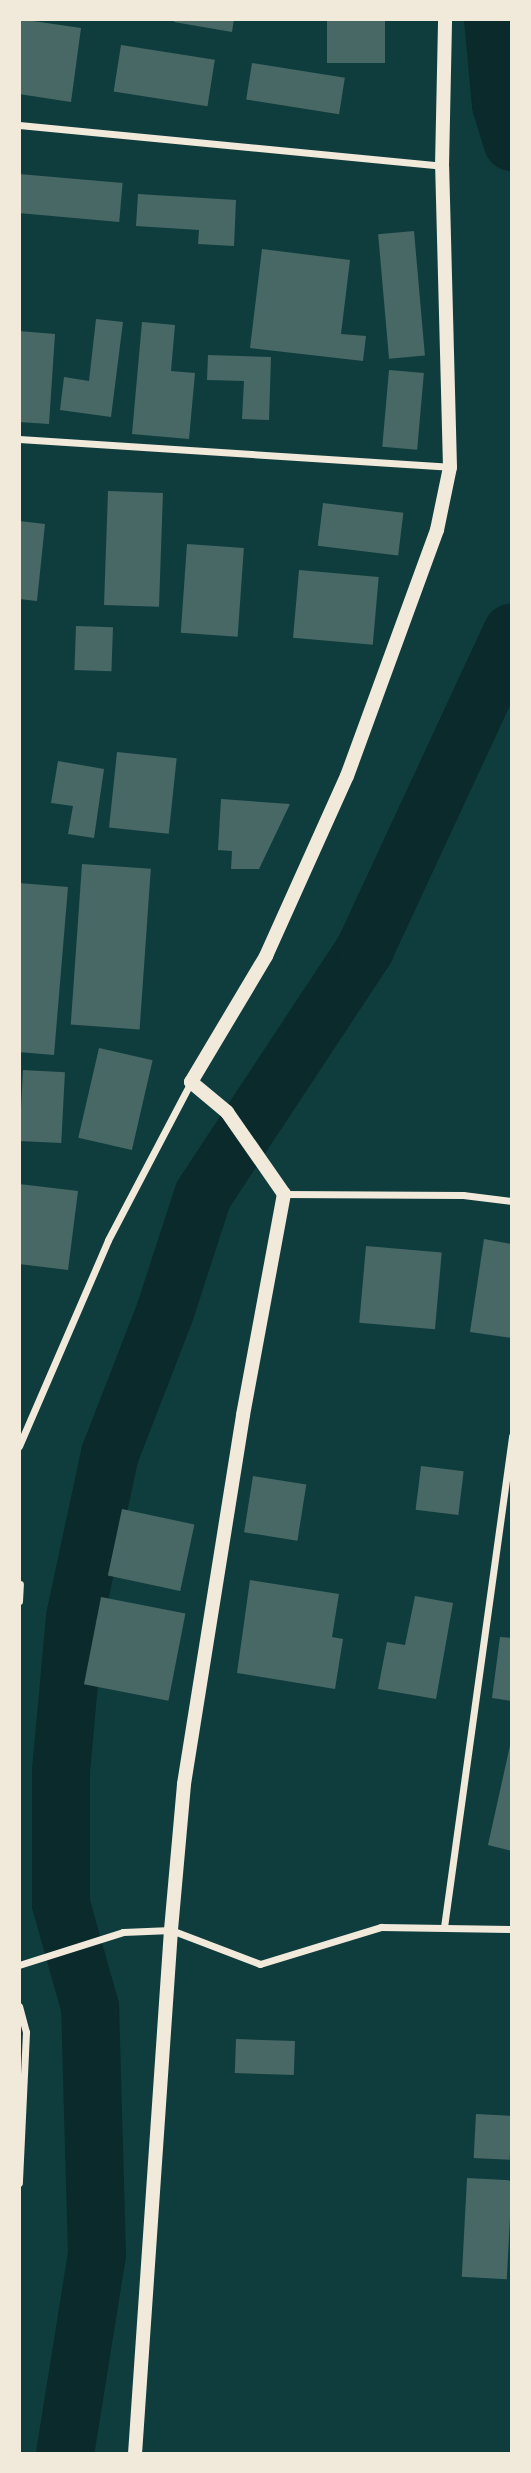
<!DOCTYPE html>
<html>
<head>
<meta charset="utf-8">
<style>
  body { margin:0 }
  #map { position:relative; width:531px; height:2473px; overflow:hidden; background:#0f3d3e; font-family:Rubik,sans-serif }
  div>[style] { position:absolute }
  .canal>* { height:58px; margin:-29px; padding:0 29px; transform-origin:29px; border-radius:29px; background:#0a2a2b }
  .building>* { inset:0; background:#486865; transform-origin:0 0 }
  .minor>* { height:7px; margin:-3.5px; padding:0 3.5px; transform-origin:3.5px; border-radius:3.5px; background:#f1e9da }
  .secondary>* { height:14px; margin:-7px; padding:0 7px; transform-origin:7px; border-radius:7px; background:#f1e9da }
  span { translate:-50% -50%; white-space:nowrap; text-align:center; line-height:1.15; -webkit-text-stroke:5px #f1e9da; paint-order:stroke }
  .frame { position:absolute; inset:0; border:21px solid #f1e9da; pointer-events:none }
</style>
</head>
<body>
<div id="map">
  <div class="canal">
    <div style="left:493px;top:19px;width:86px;rotate:84.7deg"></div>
    <div style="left:501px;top:105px;width:39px;rotate:73deg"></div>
    <div style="left:65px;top:2454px;width:202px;rotate:-80.9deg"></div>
    <div style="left:97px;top:2255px;width:248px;rotate:-91.6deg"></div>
    <div style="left:90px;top:2007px;width:107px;rotate:-105.7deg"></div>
    <div style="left:61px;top:1904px;width:133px;rotate:-90deg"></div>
    <div style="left:61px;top:1771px;width:155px;rotate:-84.8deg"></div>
    <div style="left:75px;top:1617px;width:167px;rotate:-77.9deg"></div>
    <div style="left:110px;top:1454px;width:152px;rotate:-68.8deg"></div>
    <div style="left:165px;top:1312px;width:123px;rotate:-72deg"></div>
    <div style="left:203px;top:1195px;width:295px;rotate:-56.6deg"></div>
    <div style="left:365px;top:949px;width:349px;rotate:-65.1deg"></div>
  </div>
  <div class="building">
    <div style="clip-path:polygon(19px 19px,81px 28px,71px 102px,19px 94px)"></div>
    <div style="clip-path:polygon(175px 19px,234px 19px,232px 32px,174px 22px)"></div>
    <div style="left:327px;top:19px;width:58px;height:44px"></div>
    <div style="left:121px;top:45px;width:95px;height:47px;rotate:9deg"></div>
    <div style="left:252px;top:63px;width:94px;height:37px;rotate:9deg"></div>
    <div style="left:19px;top:174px;width:104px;height:39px;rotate:5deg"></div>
    <div style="clip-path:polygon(138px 194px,236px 200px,234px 246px,198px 244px,199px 230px,136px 226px)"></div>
    <div style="left:414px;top:231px;width:125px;height:36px;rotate:85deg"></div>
    <div style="clip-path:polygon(262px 249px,350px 260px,341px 334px,366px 336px,363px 361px,250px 348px)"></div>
    <div style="clip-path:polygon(96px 319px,123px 322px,111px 417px,60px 410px,64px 377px,89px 381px)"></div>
    <div style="clip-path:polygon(142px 322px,175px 325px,171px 371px,195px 373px,189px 439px,132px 434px)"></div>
    <div style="clip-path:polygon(19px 331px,55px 334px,49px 424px,19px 422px)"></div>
    <div style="clip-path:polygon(208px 355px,271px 357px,269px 420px,242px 419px,244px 381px,207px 380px)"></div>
    <div style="left:389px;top:370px;width:35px;height:77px;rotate:5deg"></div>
    <div style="left:108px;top:491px;width:55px;height:114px;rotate:2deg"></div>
    <div style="left:323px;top:503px;width:81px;height:43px;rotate:7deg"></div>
    <div style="clip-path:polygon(19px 521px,45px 524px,37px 601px,19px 599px)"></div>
    <div style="left:187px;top:544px;width:57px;height:89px;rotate:4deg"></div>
    <div style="left:299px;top:570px;width:80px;height:68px;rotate:5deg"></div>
    <div style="left:76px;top:626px;width:37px;height:44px;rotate:2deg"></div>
    <div style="left:117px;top:752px;width:60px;height:76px;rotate:6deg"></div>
    <div style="clip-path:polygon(58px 761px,104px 769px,94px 838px,68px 834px,73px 806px,51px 803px)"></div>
    <div style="clip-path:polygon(221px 799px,290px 804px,259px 869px,231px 869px,232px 851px,218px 850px)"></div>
    <div style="left:82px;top:864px;width:69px;height:161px;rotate:4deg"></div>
    <div style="clip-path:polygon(19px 883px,68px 887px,54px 1055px,19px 1052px)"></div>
    <div style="left:99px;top:1048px;width:55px;height:92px;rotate:13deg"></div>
    <div style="left:23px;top:1070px;width:42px;height:71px;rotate:3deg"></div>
    <div style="clip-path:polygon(19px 1184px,78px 1191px,68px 1270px,19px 1264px)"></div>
    <div style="clip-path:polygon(484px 1239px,512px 1244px,512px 1338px,470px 1332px)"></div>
    <div style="left:366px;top:1246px;width:76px;height:77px;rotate:5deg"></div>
    <div style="left:421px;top:1466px;width:43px;height:44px;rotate:7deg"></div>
    <div style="left:253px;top:1476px;width:54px;height:57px;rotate:9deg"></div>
    <div style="left:122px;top:1509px;width:74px;height:68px;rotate:12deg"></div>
    <div style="clip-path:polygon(250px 1580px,339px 1594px,332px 1637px,343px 1639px,335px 1689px,237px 1673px)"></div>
    <div style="clip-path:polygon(415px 1596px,453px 1603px,436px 1699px,378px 1689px,387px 1642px,405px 1645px)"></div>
    <div style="left:101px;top:1597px;width:86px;height:89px;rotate:11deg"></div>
    <div style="clip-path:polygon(500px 1637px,512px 1638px,512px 1701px,492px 1698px)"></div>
    <div style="clip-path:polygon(511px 1741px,512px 1741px,512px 1851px,488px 1845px)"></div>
    <div style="left:236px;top:2039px;width:59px;height:34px;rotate:2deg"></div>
    <div style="left:476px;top:2114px;width:36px;height:44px;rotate:3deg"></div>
    <div style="left:467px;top:2178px;width:45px;height:99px;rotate:3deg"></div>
  </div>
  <div class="minor">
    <div style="left:19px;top:125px;width:425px;rotate:5.5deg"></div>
    <div style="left:19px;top:439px;width:431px;rotate:3.7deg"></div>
    <div style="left:284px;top:1194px;width:179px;rotate:0.3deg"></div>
    <div style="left:463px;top:1195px;width:49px;rotate:7deg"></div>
    <div style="left:19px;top:1446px;width:224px;rotate:-66.6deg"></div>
    <div style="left:108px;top:1240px;width:178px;rotate:-62.3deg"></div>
    <div style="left:19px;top:1601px;width:17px;rotate:-87deg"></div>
    <div style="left:444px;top:1927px;width:496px;rotate:-82.1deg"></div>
    <div style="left:19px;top:1965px;width:109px;rotate:-17.6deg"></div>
    <div style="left:123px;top:1932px;width:48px;rotate:-2.4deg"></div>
    <div style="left:171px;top:1930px;width:95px;rotate:20.9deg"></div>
    <div style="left:260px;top:1964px;width:127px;rotate:-17deg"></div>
    <div style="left:381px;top:1927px;width:131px;rotate:0.9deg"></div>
    <div style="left:19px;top:2006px;width:27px;rotate:75deg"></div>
    <div style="left:26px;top:2032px;width:151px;rotate:92.7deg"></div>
  </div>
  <div class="secondary">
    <div style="left:135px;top:2454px;width:525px;rotate:-86.07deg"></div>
    <div style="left:171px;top:1930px;width:147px;rotate:-84.9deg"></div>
    <div style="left:184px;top:1784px;width:374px;rotate:-80.9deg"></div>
    <div style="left:243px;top:1415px;width:225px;rotate:-79.5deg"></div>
    <div style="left:284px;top:1194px;width:100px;rotate:-124.8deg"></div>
    <div style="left:227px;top:1112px;width:47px;rotate:-140.2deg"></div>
    <div style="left:191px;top:1082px;width:147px;rotate:-59.2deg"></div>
    <div style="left:266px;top:956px;width:197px;rotate:-65.8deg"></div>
    <div style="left:347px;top:776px;width:262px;rotate:-69.9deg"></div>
    <div style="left:437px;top:530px;width:64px;rotate:-78.3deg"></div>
    <div style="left:450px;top:467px;width:301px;rotate:-91.5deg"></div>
    <div style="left:442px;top:166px;width:147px;rotate:-88.8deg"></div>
  </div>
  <div class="frame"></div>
</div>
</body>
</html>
